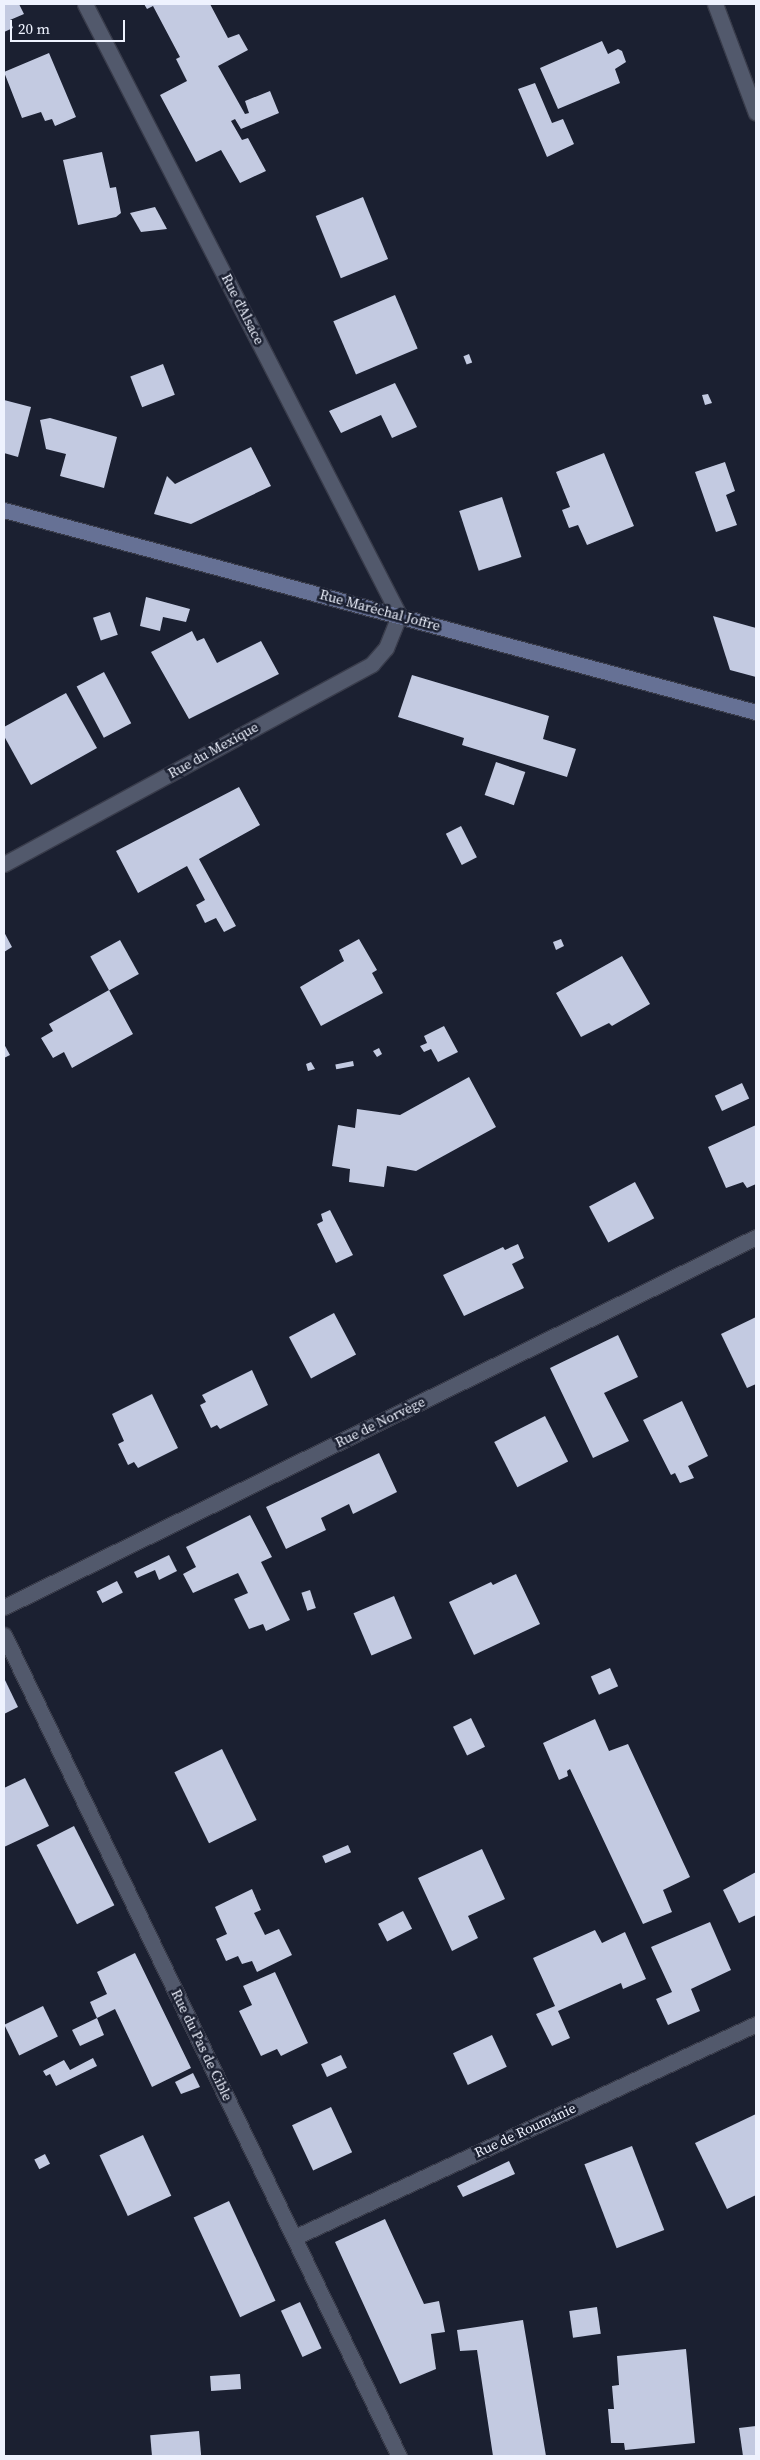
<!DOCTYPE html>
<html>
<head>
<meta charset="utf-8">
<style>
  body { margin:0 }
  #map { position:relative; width:760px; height:2460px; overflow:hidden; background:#1b2031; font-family:"Source Serif 4",serif }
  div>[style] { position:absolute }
  .building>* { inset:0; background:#c3cae1; transform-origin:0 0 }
  .roads { filter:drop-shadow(1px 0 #393c4b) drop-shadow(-1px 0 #393c4b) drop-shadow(0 1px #393c4b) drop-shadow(0 -1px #393c4b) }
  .street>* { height:15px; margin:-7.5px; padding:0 7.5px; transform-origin:7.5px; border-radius:7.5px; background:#52596c }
  .secondary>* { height:15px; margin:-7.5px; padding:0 7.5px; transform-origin:7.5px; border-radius:7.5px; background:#667195 }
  span { translate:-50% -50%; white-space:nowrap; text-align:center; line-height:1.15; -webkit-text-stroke:5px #1b2031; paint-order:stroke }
  .street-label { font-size:14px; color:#eef2fe }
  .frame { position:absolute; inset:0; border:5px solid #eef2fe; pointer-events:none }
  .scale { position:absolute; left:10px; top:20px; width:115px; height:22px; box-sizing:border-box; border:2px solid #eef2fe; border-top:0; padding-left:6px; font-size:15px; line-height:18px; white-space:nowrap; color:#eef2fe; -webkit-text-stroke:4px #1b2031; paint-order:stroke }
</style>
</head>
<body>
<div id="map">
  <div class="building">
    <div style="clip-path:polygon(4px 4px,19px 4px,24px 14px,10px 20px,13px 28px,4px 32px)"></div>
    <div style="clip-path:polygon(144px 4px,210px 4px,228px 38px,239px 34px,248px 50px,218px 66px,245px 114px,249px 113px,245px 101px,270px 91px,279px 113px,241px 129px,235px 119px,231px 121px,242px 140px,248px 138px,266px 171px,240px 183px,221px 150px,196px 162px,160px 95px,187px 81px,176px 59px,180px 57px,153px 6px,147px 9px)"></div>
    <div style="clip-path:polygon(602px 41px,608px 54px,618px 49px,622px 51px,626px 62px,615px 69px,620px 83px,558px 109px,540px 68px)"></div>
    <div style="clip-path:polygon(49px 53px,76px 117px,55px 126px,52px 119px,45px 121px,41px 112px,22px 118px,4px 72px)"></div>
    <div style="clip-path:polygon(535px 83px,552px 123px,563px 119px,574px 144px,547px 157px,518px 89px)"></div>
    <div style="clip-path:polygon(102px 152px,110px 188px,116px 187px,121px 213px,116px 217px,78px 225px,63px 160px)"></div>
    <div style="left:363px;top:197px;width:67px;height:51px;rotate:68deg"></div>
    <div style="clip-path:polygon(155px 207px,167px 229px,141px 232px,130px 213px)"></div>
    <div style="left:395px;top:295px;width:58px;height:67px;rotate:67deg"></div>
    <div style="left:469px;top:354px;width:9px;height:6px;rotate:69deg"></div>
    <div style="left:163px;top:364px;width:33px;height:35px;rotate:69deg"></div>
    <div style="clip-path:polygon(395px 383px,417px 427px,392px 438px,381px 415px,341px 433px,329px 411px)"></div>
    <div style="clip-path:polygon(708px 394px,712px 403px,705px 405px,702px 395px)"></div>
    <div style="clip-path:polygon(4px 400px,31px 407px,18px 457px,4px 453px)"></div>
    <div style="clip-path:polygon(50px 418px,117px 437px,104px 488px,60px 476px,66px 454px,46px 449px,40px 420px)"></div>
    <div style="clip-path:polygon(251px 447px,271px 486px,191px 524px,154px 514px,167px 476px,175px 484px)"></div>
    <div style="clip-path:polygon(604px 453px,634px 526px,587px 545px,578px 525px,569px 528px,562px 510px,570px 507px,556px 472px)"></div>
    <div style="clip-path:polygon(725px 462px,735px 491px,726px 495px,737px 525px,716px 532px,695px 472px)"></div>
    <div style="left:502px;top:497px;width:63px;height:45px;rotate:72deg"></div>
    <div style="clip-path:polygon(146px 597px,190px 609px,186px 622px,163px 617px,160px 631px,140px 626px)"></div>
    <div style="left:110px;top:612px;width:24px;height:18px;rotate:71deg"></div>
    <div style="clip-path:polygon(713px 616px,756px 628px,756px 677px,730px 670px)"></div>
    <div style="clip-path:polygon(192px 631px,197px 641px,204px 638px,217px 663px,261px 641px,279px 674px,189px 719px,151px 652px)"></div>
    <div style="left:104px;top:672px;width:58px;height:31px;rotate:62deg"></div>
    <div style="clip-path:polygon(412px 675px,549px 716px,543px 739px,576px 749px,567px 777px,462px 745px,464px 738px,398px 717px)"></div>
    <div style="clip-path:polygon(66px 693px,97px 748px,31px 785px,4px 736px,4px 727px)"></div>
    <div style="left:496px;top:762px;width:31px;height:35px;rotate:19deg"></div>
    <div style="clip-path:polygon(239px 787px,260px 825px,199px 859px,236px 926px,224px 932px,216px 918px,205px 923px,196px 905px,205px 900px,187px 866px,138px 893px,116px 851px)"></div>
    <div style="left:461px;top:826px;width:35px;height:17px;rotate:63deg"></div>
    <div style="clip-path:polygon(4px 932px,12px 947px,4px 952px)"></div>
    <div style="clip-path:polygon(359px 939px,377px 970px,372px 973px,383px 993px,321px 1026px,300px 987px,344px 961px,339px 950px)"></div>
    <div style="clip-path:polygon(561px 939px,564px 946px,556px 950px,553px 942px)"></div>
    <div style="left:120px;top:940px;width:39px;height:34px;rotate:61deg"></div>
    <div style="clip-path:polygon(622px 956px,650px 1004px,612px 1026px,609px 1023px,581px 1037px,556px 993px)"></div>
    <div style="clip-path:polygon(109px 990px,133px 1034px,72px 1068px,64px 1052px,53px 1058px,41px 1038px,53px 1031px,49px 1024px)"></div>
    <div style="clip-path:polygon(444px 1026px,458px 1052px,438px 1062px,431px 1049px,424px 1052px,420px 1046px,427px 1043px,424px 1036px)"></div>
    <div style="clip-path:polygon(4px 1044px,10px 1055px,4px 1058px)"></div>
    <div style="clip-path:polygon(379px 1048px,382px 1054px,377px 1057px,373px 1051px)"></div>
    <div style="left:353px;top:1061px;width:5px;height:18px;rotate:79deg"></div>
    <div style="clip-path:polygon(311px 1062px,315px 1069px,308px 1071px,306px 1064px)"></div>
    <div style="clip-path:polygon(469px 1077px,496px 1127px,416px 1171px,387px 1166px,384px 1187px,349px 1182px,350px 1169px,332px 1166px,338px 1125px,355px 1128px,357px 1109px,400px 1115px)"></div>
    <div style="left:742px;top:1083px;width:17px;height:30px;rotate:65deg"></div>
    <div style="clip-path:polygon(756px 1125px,756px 1184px,747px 1188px,743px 1182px,726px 1188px,708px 1147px)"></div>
    <div style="left:635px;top:1182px;width:41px;height:52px;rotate:62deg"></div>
    <div style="clip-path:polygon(330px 1210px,353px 1255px,336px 1263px,317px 1224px,323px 1221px,321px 1214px)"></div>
    <div style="clip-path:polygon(518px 1244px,524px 1258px,512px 1264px,524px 1288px,464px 1316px,443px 1275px,503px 1247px,505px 1250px)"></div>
    <div style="left:334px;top:1313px;width:47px;height:51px;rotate:62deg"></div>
    <div style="clip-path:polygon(756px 1317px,756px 1384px,747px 1388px,721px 1334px)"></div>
    <div style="clip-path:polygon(618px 1335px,638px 1377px,604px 1393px,629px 1441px,593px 1458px,550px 1368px)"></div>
    <div style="clip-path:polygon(252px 1370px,268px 1405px,220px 1429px,217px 1425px,211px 1428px,200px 1405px,206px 1402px,202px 1395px)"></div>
    <div style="clip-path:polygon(152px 1394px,178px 1448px,138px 1468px,134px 1462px,128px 1465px,118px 1444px,124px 1441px,112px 1414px)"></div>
    <div style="clip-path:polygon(682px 1401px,708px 1456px,688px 1466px,694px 1478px,680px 1483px,675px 1473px,671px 1475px,643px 1420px)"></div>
    <div style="left:545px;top:1416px;width:51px;height:57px;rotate:63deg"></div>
    <div style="clip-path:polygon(379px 1453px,397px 1492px,353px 1514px,349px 1504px,321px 1518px,326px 1530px,286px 1549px,266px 1507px)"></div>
    <div style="clip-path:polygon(250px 1515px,272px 1557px,261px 1562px,290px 1620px,266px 1631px,263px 1624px,249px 1629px,234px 1599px,248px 1593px,238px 1573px,193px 1593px,183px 1574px,196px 1567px,186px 1547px)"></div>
    <div style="clip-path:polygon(169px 1555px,177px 1571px,159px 1580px,155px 1570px,137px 1578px,134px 1572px)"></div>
    <div style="clip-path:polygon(516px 1574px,540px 1624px,474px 1655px,449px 1602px,491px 1582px,493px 1585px)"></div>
    <div style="left:117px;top:1581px;width:13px;height:23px;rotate:63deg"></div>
    <div style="left:310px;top:1590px;width:19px;height:9px;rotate:72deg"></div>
    <div style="left:394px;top:1596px;width:46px;height:44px;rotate:67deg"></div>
    <div style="left:610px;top:1668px;width:20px;height:21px;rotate:66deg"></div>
    <div style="clip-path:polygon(4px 1678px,18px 1707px,4px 1714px)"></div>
    <div style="left:471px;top:1718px;width:32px;height:20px;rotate:64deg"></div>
    <div style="clip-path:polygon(595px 1719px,609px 1751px,628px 1744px,690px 1877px,663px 1890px,672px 1912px,643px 1924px,570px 1769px,567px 1771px,568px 1776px,559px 1780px,543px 1743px)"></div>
    <div style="left:222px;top:1749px;width:79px;height:53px;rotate:64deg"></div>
    <div style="clip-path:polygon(25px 1778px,49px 1826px,4px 1847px,4px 1788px)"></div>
    <div style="left:74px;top:1826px;width:89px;height:42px;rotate:63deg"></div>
    <div style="left:348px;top:1845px;width:8px;height:28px;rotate:67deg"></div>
    <div style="clip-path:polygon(482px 1849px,505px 1899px,468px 1916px,478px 1938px,452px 1951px,418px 1878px)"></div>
    <div style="clip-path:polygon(756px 1872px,756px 1915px,739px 1923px,723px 1890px)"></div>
    <div style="clip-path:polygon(252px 1889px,261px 1910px,254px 1913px,265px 1935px,279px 1929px,292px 1955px,257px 1972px,252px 1961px,242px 1964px,238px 1956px,226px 1961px,216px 1939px,227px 1934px,215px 1907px)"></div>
    <div style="left:403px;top:1911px;width:20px;height:28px;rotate:63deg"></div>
    <div style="clip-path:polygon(710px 1922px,731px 1970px,691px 1989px,700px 2011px,668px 2025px,656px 1999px,672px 1992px,651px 1947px)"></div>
    <div style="clip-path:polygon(595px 1930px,602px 1943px,625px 1932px,646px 1979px,623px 1989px,621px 1983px,558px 2011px,570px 2038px,552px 2046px,536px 2014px,555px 2006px,533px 1958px)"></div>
    <div style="clip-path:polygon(135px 1953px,191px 2068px,152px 2087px,115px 2009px,97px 2018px,104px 2035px,80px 2046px,72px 2030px,97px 2018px,90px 2002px,107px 1994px,97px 1972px)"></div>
    <div style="clip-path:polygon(275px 1972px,308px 2043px,281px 2056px,277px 2049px,261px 2056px,239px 2011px,252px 2005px,243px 1986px)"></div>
    <div style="left:43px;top:2006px;width:34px;height:43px;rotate:64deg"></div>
    <div style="left:492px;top:2035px;width:35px;height:43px;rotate:65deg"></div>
    <div style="left:341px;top:2055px;width:14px;height:22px;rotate:65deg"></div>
    <div style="clip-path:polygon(93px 2058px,97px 2066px,56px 2086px,50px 2074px,46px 2076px,43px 2071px,64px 2060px,70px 2070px)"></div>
    <div style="clip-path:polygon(193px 2073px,200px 2087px,181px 2094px,175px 2082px)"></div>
    <div style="left:331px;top:2107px;width:50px;height:43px;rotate:65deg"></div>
    <div style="clip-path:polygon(756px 2114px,756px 2195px,727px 2209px,695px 2143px)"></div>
    <div style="left:143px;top:2135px;width:67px;height:48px;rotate:65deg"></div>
    <div style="left:632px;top:2146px;width:90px;height:51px;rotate:69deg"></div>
    <div style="left:45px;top:2154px;width:11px;height:12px;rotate:63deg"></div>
    <div style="clip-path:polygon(509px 2161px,515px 2174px,463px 2197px,457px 2186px)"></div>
    <div style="left:229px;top:2201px;width:110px;height:39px;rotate:65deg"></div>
    <div style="clip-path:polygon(385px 2219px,424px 2304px,439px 2301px,445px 2332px,431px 2334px,436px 2369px,400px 2384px,335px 2242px)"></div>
    <div style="left:300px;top:2302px;width:51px;height:21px;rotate:65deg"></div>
    <div style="left:597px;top:2307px;width:27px;height:28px;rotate:82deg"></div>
    <div style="clip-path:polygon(523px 2320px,546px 2456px,493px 2456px,477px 2350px,460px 2351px,457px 2330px)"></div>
    <div style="clip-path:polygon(686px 2349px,695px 2443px,625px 2450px,624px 2443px,611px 2443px,608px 2409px,614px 2409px,612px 2386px,619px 2385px,617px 2356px)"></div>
    <div style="left:240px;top:2374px;width:15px;height:30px;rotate:86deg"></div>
    <div style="clip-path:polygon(756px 2426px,756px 2456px,743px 2456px,739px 2428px)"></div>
    <div style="left:199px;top:2431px;width:25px;height:49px;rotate:85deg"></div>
  </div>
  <div class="roads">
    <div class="street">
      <div style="left:715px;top:4px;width:116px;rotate:69.4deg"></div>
      <div style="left:4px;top:864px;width:419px;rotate:-28.5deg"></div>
      <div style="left:372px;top:664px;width:21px;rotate:-49deg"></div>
      <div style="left:386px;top:648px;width:35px;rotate:-68deg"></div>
      <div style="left:399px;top:615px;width:687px;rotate:-117.2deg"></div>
      <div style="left:4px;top:1607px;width:838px;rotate:-26.2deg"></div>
      <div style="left:4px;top:1635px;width:911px;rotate:64.31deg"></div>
      <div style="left:295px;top:2237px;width:508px;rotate:-24.8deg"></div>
    </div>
    <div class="secondary">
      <div style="left:4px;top:510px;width:779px;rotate:15.04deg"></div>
    </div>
  </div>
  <div class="street-label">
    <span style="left:243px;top:309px;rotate:63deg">Rue d'Alsace</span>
    <span style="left:380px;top:610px;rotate:15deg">Rue Maréchal Joffre</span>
    <span style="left:213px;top:750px;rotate:-29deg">Rue du Mexique</span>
    <span style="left:380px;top:1422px;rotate:-26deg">Rue de Norvège</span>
    <span style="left:202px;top:2045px;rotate:64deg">Rue du Pas de Cible</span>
    <span style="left:525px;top:2130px;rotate:-25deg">Rue de Roumanie</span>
  </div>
  <div class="frame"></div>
  <div class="scale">20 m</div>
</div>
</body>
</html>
